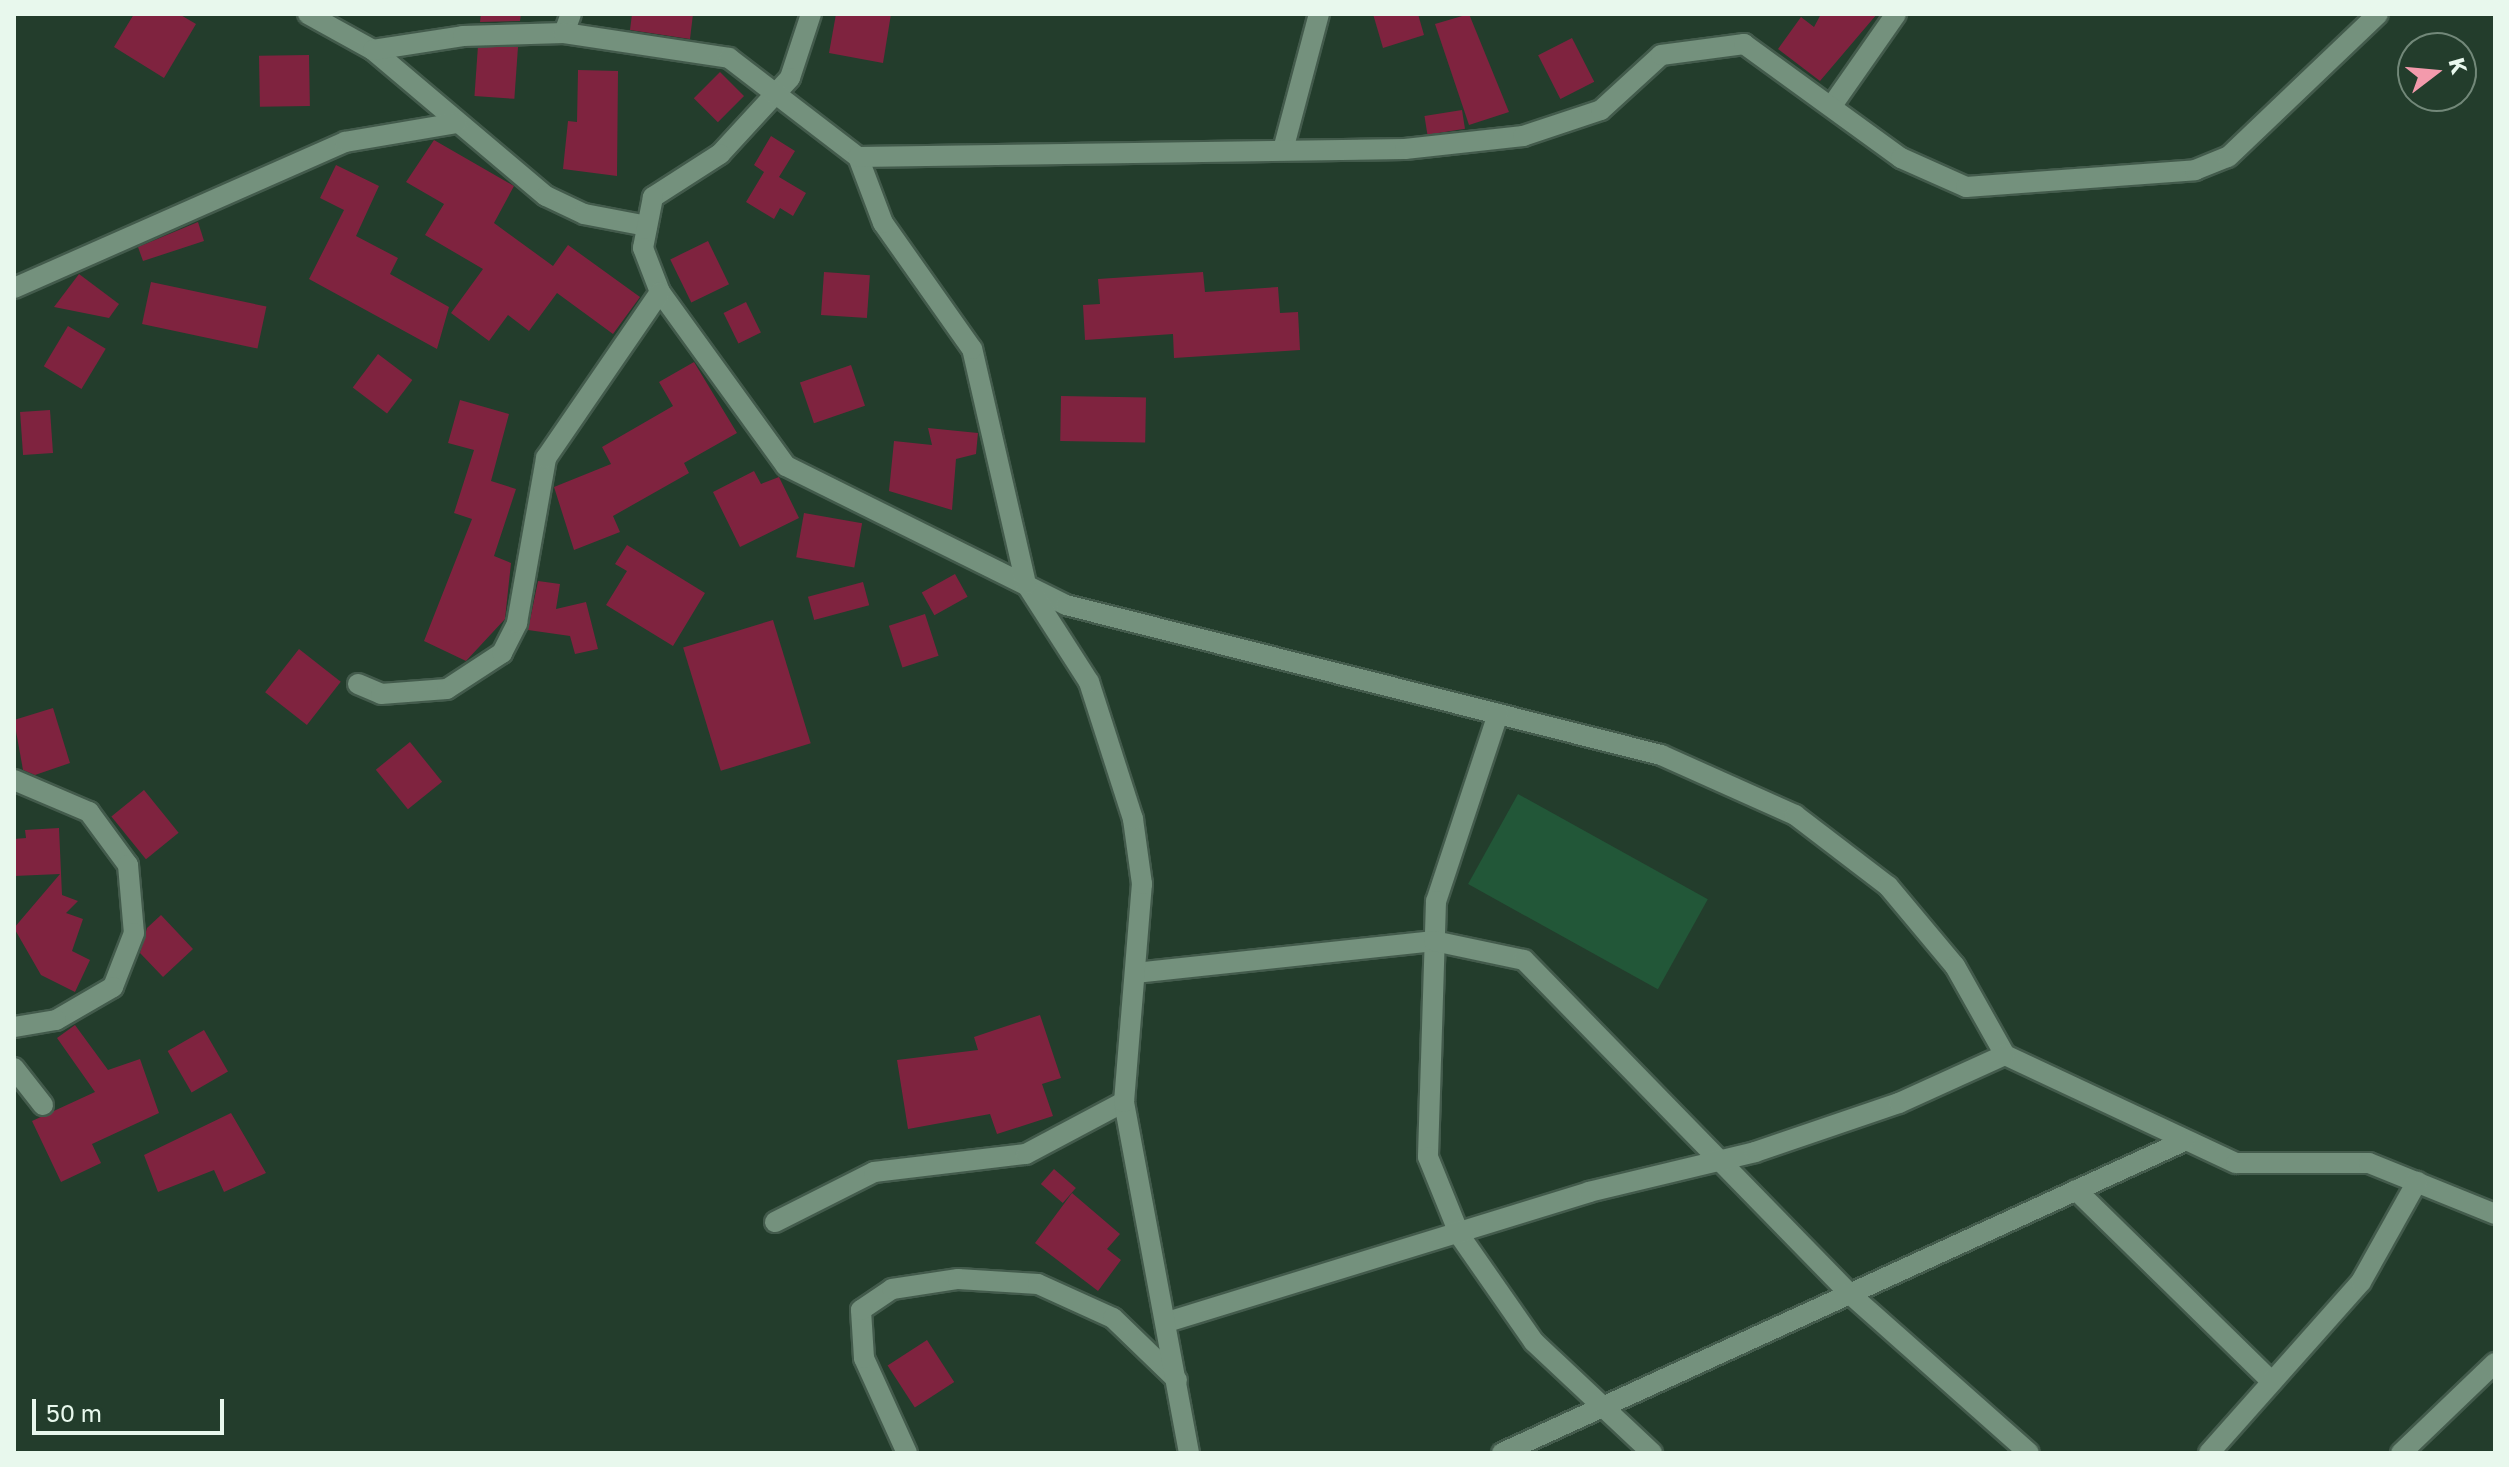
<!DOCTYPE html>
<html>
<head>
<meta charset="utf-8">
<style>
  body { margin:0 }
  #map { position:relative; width:2509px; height:1467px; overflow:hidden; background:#233d2c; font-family:"Golos Text",sans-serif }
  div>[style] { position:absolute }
  .green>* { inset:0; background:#225738; transform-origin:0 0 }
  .building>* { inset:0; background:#7f233f; transform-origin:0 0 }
  .roads { filter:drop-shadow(2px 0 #435b4c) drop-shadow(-2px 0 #435b4c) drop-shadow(0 2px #435b4c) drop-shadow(0 -2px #435b4c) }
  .minor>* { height:20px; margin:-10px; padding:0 10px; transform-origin:10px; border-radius:10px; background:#74917d }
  span { translate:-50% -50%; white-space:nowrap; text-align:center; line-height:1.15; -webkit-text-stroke:8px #233d2c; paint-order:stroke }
  .frame { position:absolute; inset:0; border:16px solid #e8f8ed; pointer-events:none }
  .north { position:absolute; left:2397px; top:32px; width:80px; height:80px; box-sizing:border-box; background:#233d2c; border:2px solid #728879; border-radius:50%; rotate:74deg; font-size:22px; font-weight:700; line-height:32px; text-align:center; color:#e8f8ed }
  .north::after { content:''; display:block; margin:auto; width:28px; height:36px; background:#f39aac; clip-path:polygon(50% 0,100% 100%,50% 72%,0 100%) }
  .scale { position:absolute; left:32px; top:1399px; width:192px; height:36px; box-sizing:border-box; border:4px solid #e8f8ed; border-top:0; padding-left:10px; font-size:24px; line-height:28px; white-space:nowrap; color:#e8f8ed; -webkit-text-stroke:6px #233d2c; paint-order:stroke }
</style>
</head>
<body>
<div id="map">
  <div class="green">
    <div style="left:1518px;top:794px;width:217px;height:103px;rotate:29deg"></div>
  </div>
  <div class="building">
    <div style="clip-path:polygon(134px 14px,179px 14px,196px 24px,164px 78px,114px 47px)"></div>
    <div style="clip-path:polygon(481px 14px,521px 14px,520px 21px,480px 22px)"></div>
    <div style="clip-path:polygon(632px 14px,693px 14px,690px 39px,630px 30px)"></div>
    <div style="clip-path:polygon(836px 14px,891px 14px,883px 63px,829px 53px)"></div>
    <div style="clip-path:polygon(1373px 14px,1418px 14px,1424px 35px,1383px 48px)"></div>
    <div style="clip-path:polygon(1469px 14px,1509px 112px,1469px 125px,1435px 24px)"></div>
    <div style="clip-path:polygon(1821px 14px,1877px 14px,1820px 81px,1778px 49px,1801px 17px,1814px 27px)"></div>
    <div style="left:1572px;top:38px;width:49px;height:38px;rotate:63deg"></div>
    <div style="left:518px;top:47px;width:52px;height:40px;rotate:94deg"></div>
    <div style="left:309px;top:55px;width:51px;height:50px;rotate:89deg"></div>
    <div style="clip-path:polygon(578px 70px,618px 71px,617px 176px,563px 169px,568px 121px,577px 122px)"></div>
    <div style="left:720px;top:72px;width:34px;height:37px;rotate:45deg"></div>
    <div style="left:1462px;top:110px;width:19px;height:38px;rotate:81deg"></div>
    <div style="clip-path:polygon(771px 136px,795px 151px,779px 177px,806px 193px,793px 216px,780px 208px,774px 219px,746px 202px,764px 172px,754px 165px)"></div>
    <div style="clip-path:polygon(434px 140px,514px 186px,494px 223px,553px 266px,568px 245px,640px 297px,613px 334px,557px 293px,529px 331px,508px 315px,489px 341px,451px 313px,483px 269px,425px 235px,444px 204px,406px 182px)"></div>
    <div style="clip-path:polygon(336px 165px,379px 186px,356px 236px,398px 258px,390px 274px,449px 307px,437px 349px,309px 279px,344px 210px,320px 198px)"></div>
    <div style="clip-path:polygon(198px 222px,204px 241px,143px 261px,138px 247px)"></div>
    <div style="left:708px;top:241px;width:48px;height:42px;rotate:64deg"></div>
    <div style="left:824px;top:272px;width:46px;height:43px;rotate:4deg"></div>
    <div style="clip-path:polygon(1203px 272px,1205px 292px,1278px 287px,1280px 313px,1298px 312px,1300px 350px,1174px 358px,1173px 334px,1085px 340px,1083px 305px,1100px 304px,1098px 279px)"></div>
    <div style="clip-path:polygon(79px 274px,119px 304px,109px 318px,54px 307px)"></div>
    <div style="left:151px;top:282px;width:118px;height:43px;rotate:12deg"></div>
    <div style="left:746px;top:302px;width:34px;height:25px;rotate:64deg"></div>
    <div style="left:68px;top:326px;width:44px;height:47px;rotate:31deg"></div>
    <div style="left:378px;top:354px;width:43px;height:42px;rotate:37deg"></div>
    <div style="clip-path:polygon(694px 362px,737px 433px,684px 463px,689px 473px,613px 516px,620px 532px,574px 550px,554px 487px,611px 464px,602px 447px,673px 406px,659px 382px)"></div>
    <div style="left:851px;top:365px;width:43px;height:54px;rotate:71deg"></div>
    <div style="left:1061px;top:396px;width:85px;height:45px;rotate:1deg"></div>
    <div style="clip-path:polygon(460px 400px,509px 414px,491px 481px,516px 489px,494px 556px,511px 563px,505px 619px,466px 661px,424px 641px,472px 519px,454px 513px,474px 450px,448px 443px)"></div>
    <div style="left:50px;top:410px;width:43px;height:30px;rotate:86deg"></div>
    <div style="clip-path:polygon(928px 428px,978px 433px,976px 454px,956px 459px,952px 510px,889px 491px,894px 441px,932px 445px)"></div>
    <div style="clip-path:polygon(754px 471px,761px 484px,779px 477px,799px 518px,740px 547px,713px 492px)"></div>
    <div style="left:804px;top:513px;width:59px;height:45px;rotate:10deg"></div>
    <div style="clip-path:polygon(627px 545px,705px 593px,673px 646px,606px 605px,627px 571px,615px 564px)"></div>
    <div style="left:955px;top:574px;width:26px;height:38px;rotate:61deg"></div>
    <div style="clip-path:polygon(538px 581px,560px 584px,556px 609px,586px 602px,598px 649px,575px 654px,570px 636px,528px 630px)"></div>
    <div style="left:863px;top:582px;width:24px;height:57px;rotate:75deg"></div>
    <div style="left:925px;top:614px;width:44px;height:38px;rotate:72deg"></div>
    <div style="left:773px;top:620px;width:129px;height:94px;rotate:73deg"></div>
    <div style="left:299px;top:649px;width:53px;height:55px;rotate:38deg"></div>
    <div style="clip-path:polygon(53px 708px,70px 763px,35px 775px,23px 770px,14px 720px)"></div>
    <div style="left:410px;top:742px;width:51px;height:44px;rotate:51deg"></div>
    <div style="left:144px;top:790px;width:55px;height:42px;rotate:51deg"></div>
    <div style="clip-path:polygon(59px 828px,62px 895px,78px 901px,66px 913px,83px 919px,72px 951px,90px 960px,75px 992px,41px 975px,14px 928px,60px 874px,14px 876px,14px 839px,26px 838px,25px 830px)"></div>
    <div style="clip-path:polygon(161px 915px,193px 949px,163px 977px,140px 953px,147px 928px)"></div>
    <div style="clip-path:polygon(1040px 1015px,1061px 1078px,1042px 1084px,1053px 1116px,997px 1134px,990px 1114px,908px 1129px,897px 1060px,978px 1050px,974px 1037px)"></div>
    <div style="clip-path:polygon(75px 1025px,108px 1070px,140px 1059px,159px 1113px,92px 1144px,101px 1163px,61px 1182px,32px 1121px,95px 1092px,57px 1038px)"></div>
    <div style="left:204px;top:1030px;width:48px;height:42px;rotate:60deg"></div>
    <div style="clip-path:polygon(231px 1113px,266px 1173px,224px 1192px,214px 1170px,158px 1192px,144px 1155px)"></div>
    <div style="left:1054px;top:1169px;width:29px;height:20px;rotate:41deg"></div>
    <div style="clip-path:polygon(1072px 1193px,1120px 1234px,1107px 1249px,1121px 1260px,1098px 1291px,1035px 1243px)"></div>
    <div style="left:927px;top:1340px;width:50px;height:47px;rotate:57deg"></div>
  </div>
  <div class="roads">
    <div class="minor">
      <div style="left:308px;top:14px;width:74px;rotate:29deg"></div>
      <div style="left:373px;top:50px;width:226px;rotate:40.2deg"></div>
      <div style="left:546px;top:196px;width:42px;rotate:25.3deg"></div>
      <div style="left:584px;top:214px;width:64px;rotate:10.8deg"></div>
      <div style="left:811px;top:14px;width:67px;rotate:108.2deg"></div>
      <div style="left:790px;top:78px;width:103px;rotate:132.6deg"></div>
      <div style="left:720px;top:154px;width:80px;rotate:147.3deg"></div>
      <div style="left:653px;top:197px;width:52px;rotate:101.1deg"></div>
      <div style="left:643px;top:248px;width:47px;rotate:68.9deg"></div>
      <div style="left:660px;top:292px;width:215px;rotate:54.1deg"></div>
      <div style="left:786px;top:466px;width:313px;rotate:26.4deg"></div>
      <div style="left:1066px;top:605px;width:614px;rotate:14.15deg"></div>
      <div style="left:1661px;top:755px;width:147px;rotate:24.1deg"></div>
      <div style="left:1795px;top:815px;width:117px;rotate:37.4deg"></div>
      <div style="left:1888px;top:886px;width:104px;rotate:50.1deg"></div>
      <div style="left:1955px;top:966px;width:102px;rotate:60.7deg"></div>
      <div style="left:2005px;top:1055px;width:255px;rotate:25.1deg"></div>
      <div style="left:2236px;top:1163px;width:133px"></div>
      <div style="left:2369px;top:1163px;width:136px;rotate:22deg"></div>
      <div style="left:564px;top:33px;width:20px;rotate:-70deg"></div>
      <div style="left:373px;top:50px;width:91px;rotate:-8.8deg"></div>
      <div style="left:463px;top:36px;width:101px;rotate:-1.7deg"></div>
      <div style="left:564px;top:33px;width:167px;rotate:8.6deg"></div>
      <div style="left:729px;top:58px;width:163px;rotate:37.5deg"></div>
      <div style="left:1833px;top:104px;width:110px;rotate:-55deg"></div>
      <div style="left:1283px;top:150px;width:141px;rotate:-75.2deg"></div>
      <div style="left:14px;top:288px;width:362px;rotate:-23.8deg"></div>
      <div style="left:345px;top:142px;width:113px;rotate:-9.7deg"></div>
      <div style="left:358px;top:684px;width:25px;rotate:23deg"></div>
      <div style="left:381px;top:694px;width:66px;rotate:-4.3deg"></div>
      <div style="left:447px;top:689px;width:66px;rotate:-33.2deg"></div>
      <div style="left:502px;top:653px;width:34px;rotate:-63deg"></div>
      <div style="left:517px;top:623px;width:168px;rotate:-80deg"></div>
      <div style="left:546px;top:458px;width:201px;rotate:-55.5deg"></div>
      <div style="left:1498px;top:714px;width:197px;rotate:108.3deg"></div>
      <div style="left:1436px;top:901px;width:256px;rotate:91.8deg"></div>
      <div style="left:1428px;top:1157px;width:85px;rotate:67.9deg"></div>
      <div style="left:1460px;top:1236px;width:129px;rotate:55.1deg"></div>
      <div style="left:1534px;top:1342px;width:162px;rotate:43.2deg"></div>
      <div style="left:14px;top:780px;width:82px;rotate:23.1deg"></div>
      <div style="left:89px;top:812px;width:66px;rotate:53.7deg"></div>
      <div style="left:128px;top:865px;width:68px;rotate:85deg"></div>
      <div style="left:134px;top:933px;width:58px;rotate:111.3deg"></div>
      <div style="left:113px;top:987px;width:66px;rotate:149.9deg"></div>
      <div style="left:56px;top:1020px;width:43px;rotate:170.5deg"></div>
      <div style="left:1135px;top:973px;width:301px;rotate:-6.1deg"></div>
      <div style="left:1434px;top:941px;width:92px;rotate:11.9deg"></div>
      <div style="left:1524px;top:960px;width:467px;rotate:45.7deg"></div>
      <div style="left:1850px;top:1294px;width:239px;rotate:41.6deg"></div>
      <div style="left:14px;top:1068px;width:47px;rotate:51.9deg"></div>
      <div style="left:2076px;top:1190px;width:274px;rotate:44.4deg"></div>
      <div style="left:775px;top:1222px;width:111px;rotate:-26.8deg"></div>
      <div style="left:874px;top:1172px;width:153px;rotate:-6.8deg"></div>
      <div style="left:1026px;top:1154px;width:111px;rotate:-28deg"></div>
      <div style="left:1167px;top:1322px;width:442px;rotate:-17.1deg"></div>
      <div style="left:1589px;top:1192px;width:171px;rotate:-13.5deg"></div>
      <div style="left:1755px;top:1152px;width:152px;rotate:-18.8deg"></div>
      <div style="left:1899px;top:1103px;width:116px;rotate:-24.4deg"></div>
      <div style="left:907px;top:1453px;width:104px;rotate:-114.4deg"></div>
      <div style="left:864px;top:1358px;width:48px;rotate:-93.6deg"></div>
      <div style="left:861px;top:1310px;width:37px;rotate:-34deg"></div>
      <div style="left:892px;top:1289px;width:67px;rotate:-8.6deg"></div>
      <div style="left:958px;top:1279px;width:80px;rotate:3.6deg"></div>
      <div style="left:1038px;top:1284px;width:82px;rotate:24.4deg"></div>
      <div style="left:1113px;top:1318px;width:89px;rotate:44.1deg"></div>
      <div style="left:1189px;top:1453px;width:357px;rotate:-100.5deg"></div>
      <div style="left:1124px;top:1102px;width:219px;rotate:-85.3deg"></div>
      <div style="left:1142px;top:884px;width:66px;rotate:-97.9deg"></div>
      <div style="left:1133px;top:819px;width:144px;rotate:-107.8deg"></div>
      <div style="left:1089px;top:682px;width:117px;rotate:-122.7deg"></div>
      <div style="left:1026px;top:584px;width:241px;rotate:-102.9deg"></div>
      <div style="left:972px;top:349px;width:154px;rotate:-125.2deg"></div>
      <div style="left:883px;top:223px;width:71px;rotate:-110.7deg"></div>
      <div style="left:858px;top:157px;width:547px;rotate:-0.84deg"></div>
      <div style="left:1405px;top:149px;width:119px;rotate:-6.3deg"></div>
      <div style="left:1523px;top:136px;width:82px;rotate:-18.4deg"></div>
      <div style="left:1601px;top:110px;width:81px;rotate:-42.5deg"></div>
      <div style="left:1661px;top:55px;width:84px;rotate:-7.5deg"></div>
      <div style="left:1744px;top:44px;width:194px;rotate:36deg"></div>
      <div style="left:1901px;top:158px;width:71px;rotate:24deg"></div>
      <div style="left:1966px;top:187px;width:230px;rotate:-4.2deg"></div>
      <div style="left:2195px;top:170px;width:35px;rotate:-22deg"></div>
      <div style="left:2228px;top:157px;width:207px;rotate:-43.6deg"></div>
      <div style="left:1502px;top:1453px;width:750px;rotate:-24.58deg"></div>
      <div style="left:2209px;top:1453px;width:229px;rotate:-48.4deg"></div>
      <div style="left:2361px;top:1282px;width:115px;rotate:-60.8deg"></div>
      <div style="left:2401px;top:1453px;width:130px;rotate:-43.8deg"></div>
    </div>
  </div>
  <div class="frame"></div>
  <div class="north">K</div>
  <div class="scale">50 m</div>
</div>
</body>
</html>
